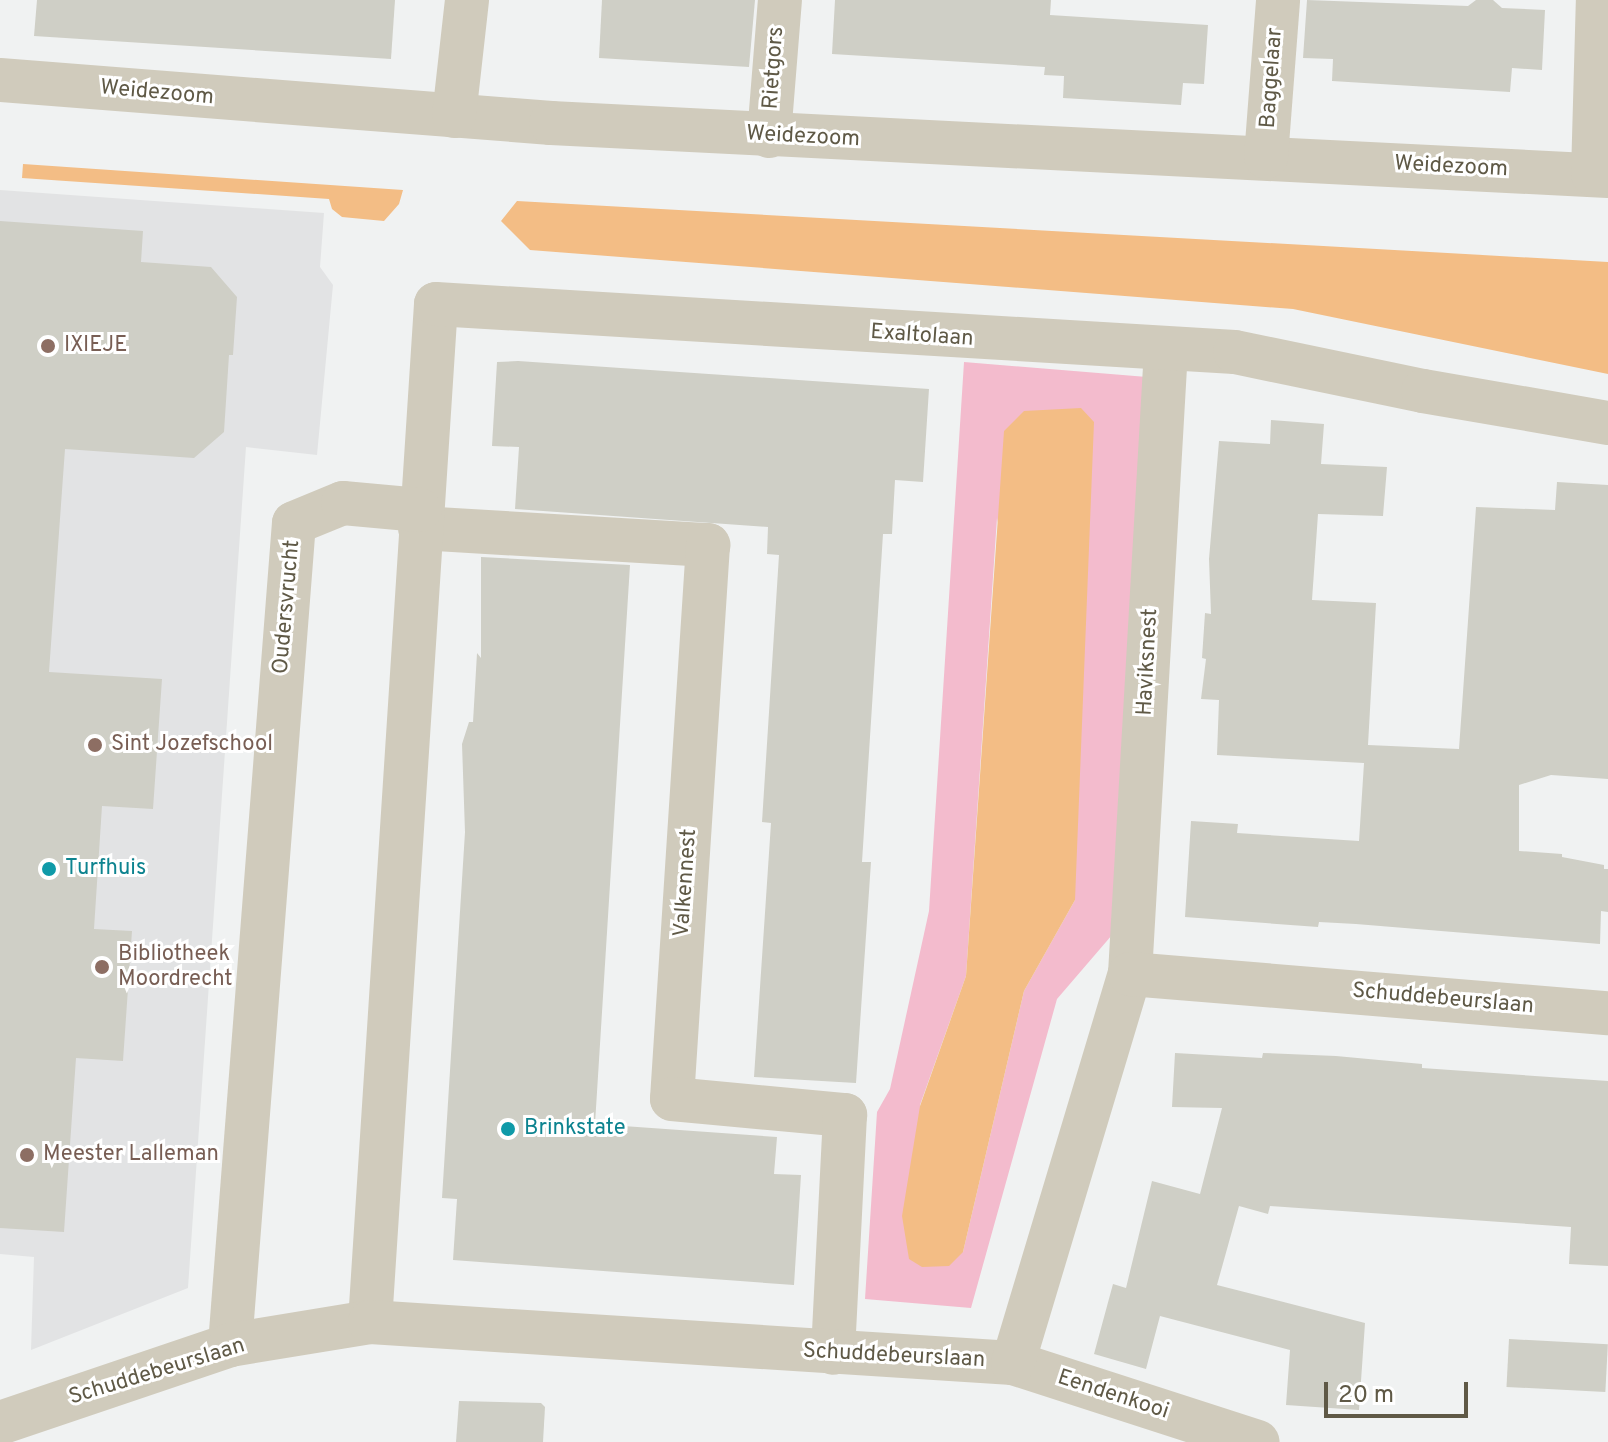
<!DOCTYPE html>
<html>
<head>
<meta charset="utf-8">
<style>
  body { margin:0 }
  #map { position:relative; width:1608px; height:1442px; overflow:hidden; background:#f0f2f2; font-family:Overpass,sans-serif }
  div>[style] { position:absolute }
  .education>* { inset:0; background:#e2e3e4 }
  .green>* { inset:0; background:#f3bbcd }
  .water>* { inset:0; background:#f3bd85 }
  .building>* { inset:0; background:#cfcfc6; transform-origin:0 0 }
  .minor>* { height:44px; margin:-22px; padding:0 22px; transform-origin:22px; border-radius:22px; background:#d0cbbc }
  .dots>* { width:22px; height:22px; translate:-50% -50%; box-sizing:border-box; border:4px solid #fff; border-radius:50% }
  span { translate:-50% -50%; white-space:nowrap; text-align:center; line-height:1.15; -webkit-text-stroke:6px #fff; paint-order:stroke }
  .street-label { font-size:22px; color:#5f5946 }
  .education-label { font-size:22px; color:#785e54 }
  .left { translate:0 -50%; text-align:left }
  .culture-label { font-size:22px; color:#0d838f }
  .scale { position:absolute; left:1324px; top:1382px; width:144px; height:36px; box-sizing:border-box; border:4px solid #5f5946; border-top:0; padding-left:10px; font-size:24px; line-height:28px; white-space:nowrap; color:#5f5946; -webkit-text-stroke:6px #fff; paint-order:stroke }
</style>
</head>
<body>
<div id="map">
  <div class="education">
    <div style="clip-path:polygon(0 190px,324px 213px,320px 267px,333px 285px,317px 455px,246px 447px,188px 1288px,31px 1350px,34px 1257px,0 1254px)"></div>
  </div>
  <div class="green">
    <div style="clip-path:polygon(evenodd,964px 362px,1147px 377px,1112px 935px,1057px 999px,971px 1308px,865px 1299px,877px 1112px,890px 1089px,929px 911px,964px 362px,997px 518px,1075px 900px,1024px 991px,963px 1252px,920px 1105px,966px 976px,997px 518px)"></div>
  </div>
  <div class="water">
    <div style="clip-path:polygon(23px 164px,403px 190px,399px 204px,384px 221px,342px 217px,332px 209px,329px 199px,22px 178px)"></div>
    <div style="clip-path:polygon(517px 201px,1608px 262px,1608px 374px,1293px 309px,530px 250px,501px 221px)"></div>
    <div style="clip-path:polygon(1081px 408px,1094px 422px,1075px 900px,1024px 991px,963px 1252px,949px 1266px,922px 1267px,909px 1259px,902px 1216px,920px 1106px,966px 976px,1004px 431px,1024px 411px)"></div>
  </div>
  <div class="building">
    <div style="clip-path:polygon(37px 0,395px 0,391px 59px,34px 36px)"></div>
    <div style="clip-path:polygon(602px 0,755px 0,749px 67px,599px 58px)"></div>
    <div style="clip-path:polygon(835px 0,1051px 0,1050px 15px,1208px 25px,1204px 84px,1183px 83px,1181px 105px,1063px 98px,1064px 76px,1044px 75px,1045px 67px,832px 54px)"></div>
    <div style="clip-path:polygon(1307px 0,1468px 6px,1476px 0,1493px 0,1502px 8px,1545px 10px,1542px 70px,1512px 68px,1510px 92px,1332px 81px,1333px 59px,1303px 58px)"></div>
    <div style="clip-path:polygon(0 221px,143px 231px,141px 262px,211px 267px,237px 297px,233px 355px,229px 355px,224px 432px,194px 458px,65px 449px,49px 672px,162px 679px,153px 809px,102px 806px,94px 929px,132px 931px,123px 1061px,76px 1058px,64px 1232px,0 1228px)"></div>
    <div style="clip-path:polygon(518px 361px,929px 389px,923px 482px,895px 480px,892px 534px,883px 534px,862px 862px,871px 862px,856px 1083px,754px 1077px,771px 823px,762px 822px,779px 555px,767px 554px,768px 527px,515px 509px,519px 447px,492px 446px,497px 362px)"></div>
    <div style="clip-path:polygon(1271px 420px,1324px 424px,1321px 464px,1387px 467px,1383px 516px,1318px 514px,1312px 600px,1376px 603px,1368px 745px,1459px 749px,1476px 507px,1555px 510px,1557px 482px,1608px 485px,1608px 779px,1551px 775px,1519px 785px,1519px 851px,1562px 854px,1562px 857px,1604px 865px,1604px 869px,1608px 869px,1608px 912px,1601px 911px,1600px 944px,1356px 924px,1319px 922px,1318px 927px,1185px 917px,1191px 821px,1238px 824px,1237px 833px,1359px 841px,1364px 763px,1217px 755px,1219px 700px,1201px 699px,1206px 659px,1202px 658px,1205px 613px,1211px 614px,1209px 559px,1219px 441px,1270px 444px)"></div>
    <div style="clip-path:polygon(481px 557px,630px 565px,595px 1124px,777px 1137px,774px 1174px,801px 1175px,794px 1285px,453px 1260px,457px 1199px,442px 1198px,465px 832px,462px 744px,469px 722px,473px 722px,477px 653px,481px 658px)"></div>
    <div style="clip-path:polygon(1175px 1053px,1262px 1058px,1263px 1053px,1336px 1056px,1422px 1064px,1422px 1068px,1608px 1081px,1608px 1266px,1569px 1264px,1571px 1227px,1270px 1206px,1268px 1214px,1239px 1206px,1217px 1285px,1365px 1323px,1359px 1410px,1286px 1405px,1290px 1350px,1160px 1316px,1146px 1369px,1094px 1354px,1113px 1284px,1126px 1288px,1152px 1181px,1200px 1194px,1222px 1108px,1172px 1107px)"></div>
    <div style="left:1509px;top:1339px;width:99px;height:48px;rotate:3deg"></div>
    <div style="clip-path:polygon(459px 1401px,541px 1403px,545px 1407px,543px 1442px,456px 1442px)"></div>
  </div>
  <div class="minor">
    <div style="left:0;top:80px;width:553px;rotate:4.46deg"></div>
    <div style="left:551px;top:123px;width:1058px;rotate:2.87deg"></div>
    <div style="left:454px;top:116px;width:117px;rotate:-83.6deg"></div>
    <div style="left:769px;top:136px;width:136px;rotate:-85.4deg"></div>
    <div style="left:1266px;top:157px;width:157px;rotate:-85.6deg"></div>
    <div style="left:1593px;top:174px;width:174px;rotate:-88.4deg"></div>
    <div style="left:420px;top:528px;width:289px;rotate:3.4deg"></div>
    <div style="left:708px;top:545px;width:555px;rotate:93.72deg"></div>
    <div style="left:672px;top:1099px;width:174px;rotate:5.3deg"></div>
    <div style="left:845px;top:1115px;width:238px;rotate:92.9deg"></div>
    <div style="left:1130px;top:974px;width:626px;rotate:-86.7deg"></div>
    <div style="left:370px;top:1322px;width:1020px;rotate:-86.29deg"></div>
    <div style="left:436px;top:304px;width:800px;rotate:3.44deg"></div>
    <div style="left:1235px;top:352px;width:192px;rotate:11.7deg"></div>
    <div style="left:1423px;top:391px;width:188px;rotate:9.8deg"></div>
    <div style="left:230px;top:1345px;width:824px;rotate:-85.55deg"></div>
    <div style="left:294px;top:523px;width:53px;rotate:-22.2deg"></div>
    <div style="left:343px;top:503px;width:77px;rotate:5.2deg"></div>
    <div style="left:1013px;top:1363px;width:257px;rotate:17.9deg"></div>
    <div style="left:0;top:1423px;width:243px;rotate:-18.7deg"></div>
    <div style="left:230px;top:1345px;width:142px;rotate:-9.3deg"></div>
    <div style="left:370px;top:1322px;width:644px;rotate:3.65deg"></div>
    <div style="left:1013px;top:1363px;width:406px;rotate:-73.3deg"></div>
    <div style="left:1130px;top:974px;width:480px;rotate:4.7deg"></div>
  </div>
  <div class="dots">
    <div style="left:48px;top:346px;background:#8d6e63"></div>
    <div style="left:95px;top:745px;background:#8d6e63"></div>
    <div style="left:49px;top:869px;background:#0f9aa8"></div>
    <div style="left:102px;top:967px;background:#8d6e63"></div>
    <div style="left:508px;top:1129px;background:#0f9aa8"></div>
    <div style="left:27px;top:1155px;background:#8d6e63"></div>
  </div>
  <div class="street-label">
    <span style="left:774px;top:68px;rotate:-86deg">Rietgors</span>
    <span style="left:1272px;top:78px;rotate:-86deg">Baggelaar</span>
    <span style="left:157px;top:93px;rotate:5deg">Weidezoom</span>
    <span style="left:803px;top:137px;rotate:3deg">Weidezoom</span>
    <span style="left:1451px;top:167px;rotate:3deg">Weidezoom</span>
    <span style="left:922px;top:336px;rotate:4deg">Exaltolaan</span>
    <span style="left:287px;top:607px;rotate:-85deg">Oudersvrucht</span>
    <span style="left:1148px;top:662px;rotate:-87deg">Haviksnest</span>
    <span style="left:686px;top:883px;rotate:-86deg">Valkennest</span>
    <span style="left:1443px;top:999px;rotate:5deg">Schuddebeurslaan</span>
    <span style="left:894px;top:1356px;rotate:3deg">Schuddebeurslaan</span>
    <span style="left:157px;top:1372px;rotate:-17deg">Schuddebeurslaan</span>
    <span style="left:1113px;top:1395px;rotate:18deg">Eendenkooi</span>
  </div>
  <div class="education-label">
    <span class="left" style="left:64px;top:346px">IXIEJE</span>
    <span class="left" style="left:111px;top:745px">Sint Jozefschool</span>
    <span class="left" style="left:118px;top:967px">Bibliotheek<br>Moordrecht</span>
    <span class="left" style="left:43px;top:1155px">Meester Lalleman</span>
  </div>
  <div class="culture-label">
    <span class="left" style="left:65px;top:869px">Turfhuis</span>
    <span class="left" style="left:524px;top:1129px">Brinkstate</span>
  </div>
  <div class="scale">20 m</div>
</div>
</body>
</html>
